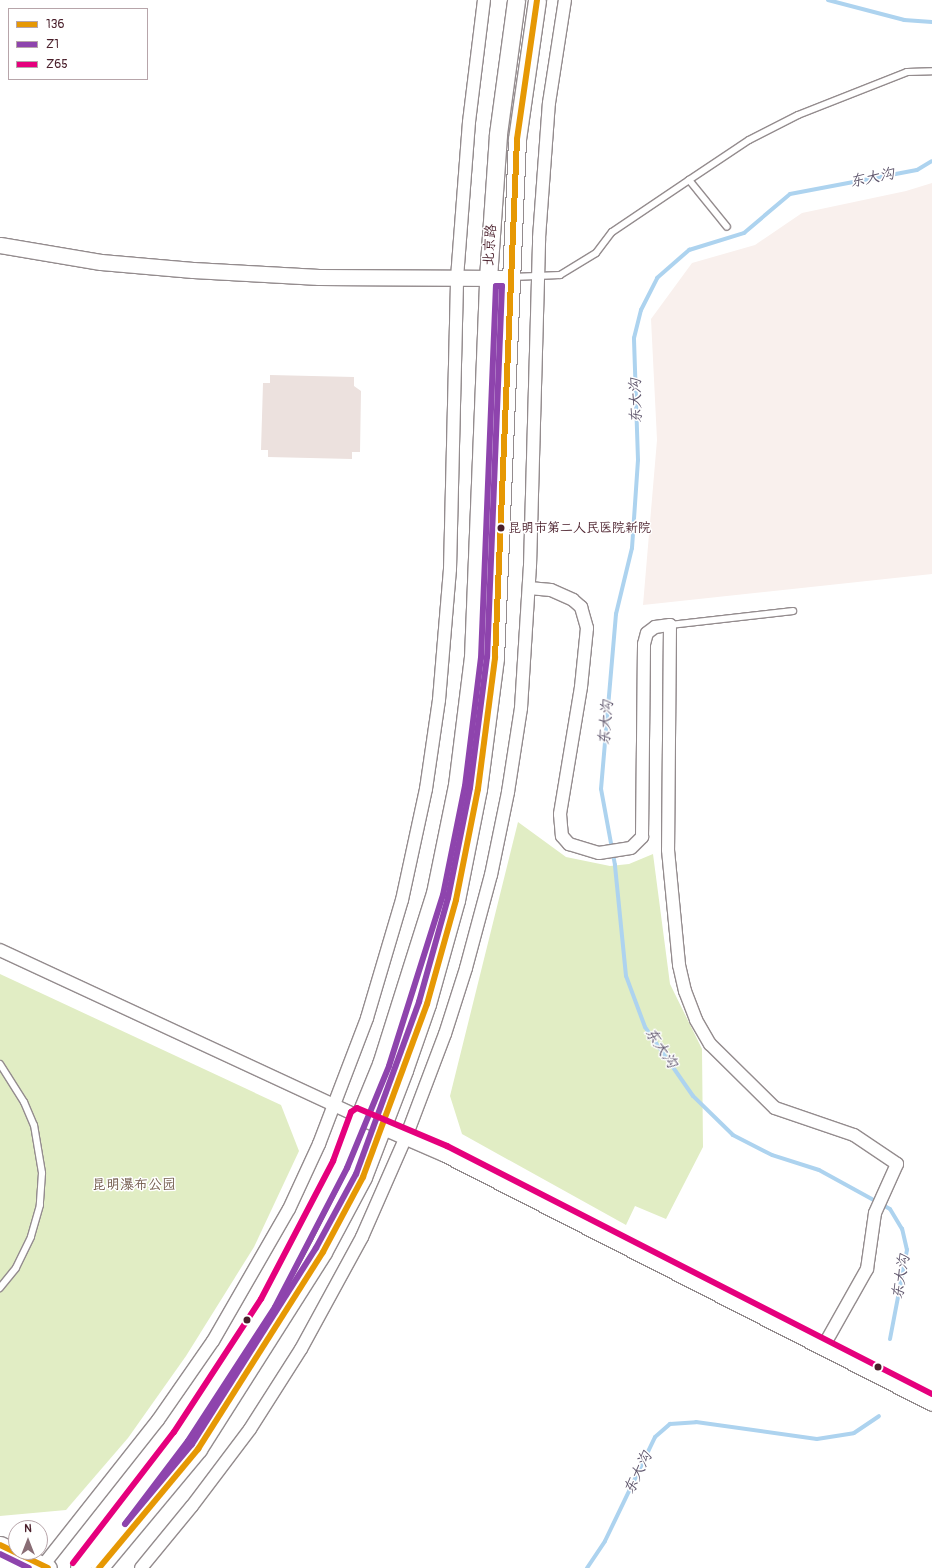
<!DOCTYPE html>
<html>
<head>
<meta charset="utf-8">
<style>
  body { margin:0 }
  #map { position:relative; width:932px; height:1568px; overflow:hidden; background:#fff; font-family:Pangolin,"LXGW WenKai TC",sans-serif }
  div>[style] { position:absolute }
  .built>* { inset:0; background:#f9f0ed }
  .green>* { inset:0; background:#e1edc4 }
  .stream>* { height:4px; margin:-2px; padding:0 2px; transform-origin:2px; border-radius:2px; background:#add3ef }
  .building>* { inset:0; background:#ece1de }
  .roads { filter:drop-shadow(1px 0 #948c8e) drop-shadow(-1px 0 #948c8e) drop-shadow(0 1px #948c8e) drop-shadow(0 -1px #948c8e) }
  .service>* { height:6px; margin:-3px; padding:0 3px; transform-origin:3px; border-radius:3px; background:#fff }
  .minor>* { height:12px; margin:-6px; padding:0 6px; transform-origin:6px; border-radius:6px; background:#fff }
  .tertiary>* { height:15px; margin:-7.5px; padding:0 7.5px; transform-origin:7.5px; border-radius:7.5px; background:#fff }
  .secondary>* { height:17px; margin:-8.5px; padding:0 8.5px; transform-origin:8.5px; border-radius:8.5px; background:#fff }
  .bus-1>* { height:6px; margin:-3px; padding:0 3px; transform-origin:3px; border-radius:3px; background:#e69804 }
  .bus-2>* { height:6px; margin:-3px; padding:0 3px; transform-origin:3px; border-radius:3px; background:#8e44ad }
  .bus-3>* { height:6px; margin:-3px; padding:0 3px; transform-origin:3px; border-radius:3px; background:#e5007d }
  .dots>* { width:11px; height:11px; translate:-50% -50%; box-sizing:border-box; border:2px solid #fff; border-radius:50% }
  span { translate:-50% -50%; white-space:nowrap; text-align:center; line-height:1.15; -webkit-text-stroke:3px #fff; paint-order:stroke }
  .bus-label { font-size:13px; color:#4a1f2b }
  .left { translate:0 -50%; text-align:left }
  .street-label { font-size:14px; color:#4a1f2b }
  .park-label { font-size:14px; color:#70594a }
  .water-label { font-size:15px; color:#60576d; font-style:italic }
  .legend { position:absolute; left:8px; top:8px; width:140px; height:72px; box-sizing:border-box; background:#fff; border:1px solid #b7a5aa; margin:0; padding:5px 7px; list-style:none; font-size:12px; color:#4a1f2b }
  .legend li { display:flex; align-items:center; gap:8px; height:20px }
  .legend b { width:20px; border:1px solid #b7a5aa }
  .north { position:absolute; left:8px; top:1520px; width:40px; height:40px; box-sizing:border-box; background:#fff; border:1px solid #b7a5aa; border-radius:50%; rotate:0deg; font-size:11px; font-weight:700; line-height:16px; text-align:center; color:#4a1f2b }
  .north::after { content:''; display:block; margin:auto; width:14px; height:18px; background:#896d75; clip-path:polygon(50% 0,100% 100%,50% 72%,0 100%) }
</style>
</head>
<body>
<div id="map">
  <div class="built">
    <div style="clip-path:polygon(932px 183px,932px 574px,643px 605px,657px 440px,651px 319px,692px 263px,755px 245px,802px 213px,906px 191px)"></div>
  </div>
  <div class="green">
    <div style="clip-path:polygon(518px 822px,566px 857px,610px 866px,629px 864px,653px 854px,670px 984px,702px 1049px,703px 1147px,666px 1219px,635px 1206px,626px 1225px,462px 1134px,450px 1096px)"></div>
    <div style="clip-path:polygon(0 974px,281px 1105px,299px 1151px,254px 1247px,186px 1356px,128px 1438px,66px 1510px,0 1516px)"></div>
  </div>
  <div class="stream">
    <div style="left:828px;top:0;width:79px;rotate:14.7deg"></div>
    <div style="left:904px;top:20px;width:28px;rotate:4deg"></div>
    <div style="left:890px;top:1339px;width:91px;rotate:-79.2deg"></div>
    <div style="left:907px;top:1250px;width:22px;rotate:-103deg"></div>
    <div style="left:902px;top:1229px;width:23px;rotate:-121deg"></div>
    <div style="left:890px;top:1209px;width:81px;rotate:-151.2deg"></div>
    <div style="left:819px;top:1170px;width:49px;rotate:-162.3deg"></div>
    <div style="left:772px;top:1155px;width:44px;rotate:-152.9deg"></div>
    <div style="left:733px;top:1135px;width:56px;rotate:-135.7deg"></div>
    <div style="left:693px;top:1096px;width:84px;rotate:-124.8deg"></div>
    <div style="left:645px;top:1027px;width:54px;rotate:-110.4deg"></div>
    <div style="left:626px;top:976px;width:112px;rotate:-95.7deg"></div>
    <div style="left:615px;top:865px;width:77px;rotate:-100.4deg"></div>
    <div style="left:601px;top:789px;width:176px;rotate:-85.1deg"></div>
    <div style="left:616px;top:614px;width:68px;rotate:-76.4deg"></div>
    <div style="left:632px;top:548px;width:88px;rotate:-86.1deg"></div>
    <div style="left:638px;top:460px;width:122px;rotate:-91.9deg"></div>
    <div style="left:634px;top:338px;width:29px;rotate:-76deg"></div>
    <div style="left:641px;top:310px;width:36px;rotate:-63deg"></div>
    <div style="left:657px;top:278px;width:43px;rotate:-41.2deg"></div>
    <div style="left:689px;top:250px;width:58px;rotate:-17.2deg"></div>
    <div style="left:744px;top:233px;width:60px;rotate:-40.3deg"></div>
    <div style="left:790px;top:194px;width:129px;rotate:-10.7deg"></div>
    <div style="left:917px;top:170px;width:17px;rotate:-31deg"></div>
    <div style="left:587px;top:1568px;width:32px;rotate:-56deg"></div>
    <div style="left:605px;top:1541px;width:115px;rotate:-64.3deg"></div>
    <div style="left:655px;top:1437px;width:20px;rotate:-41deg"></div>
    <div style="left:670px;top:1424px;width:26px;rotate:-4deg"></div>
    <div style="left:696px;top:1422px;width:122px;rotate:8deg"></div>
    <div style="left:817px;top:1439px;width:37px;rotate:-9deg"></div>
    <div style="left:854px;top:1433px;width:30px;rotate:-34deg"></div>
  </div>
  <div class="building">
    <div style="clip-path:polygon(270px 375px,354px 377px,354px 386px,361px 391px,360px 452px,352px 452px,352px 459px,268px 457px,268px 450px,261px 450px,263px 383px,270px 383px)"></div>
  </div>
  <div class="roads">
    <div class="service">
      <div style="left:689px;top:180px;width:60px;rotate:51deg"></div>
      <div style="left:513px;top:277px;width:47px;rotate:-2.4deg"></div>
      <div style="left:560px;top:275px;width:42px;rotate:-31.4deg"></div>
      <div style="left:596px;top:253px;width:26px;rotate:-53deg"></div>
      <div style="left:612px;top:232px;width:93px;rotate:-34deg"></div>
      <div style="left:689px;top:180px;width:72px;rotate:-33.7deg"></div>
      <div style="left:749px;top:140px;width:55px;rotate:-27deg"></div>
      <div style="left:798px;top:115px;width:117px;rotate:-21.5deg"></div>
      <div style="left:907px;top:72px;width:25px;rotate:-2deg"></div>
      <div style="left:670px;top:625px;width:124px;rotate:-6.5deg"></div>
      <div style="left:0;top:1064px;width:45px;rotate:57.7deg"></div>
      <div style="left:24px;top:1102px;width:25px;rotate:67deg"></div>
      <div style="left:34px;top:1125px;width:49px;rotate:80.5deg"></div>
      <div style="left:42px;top:1173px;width:32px;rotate:94deg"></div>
      <div style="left:40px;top:1205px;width:33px;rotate:106deg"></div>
      <div style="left:31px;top:1237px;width:34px;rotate:116deg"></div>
      <div style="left:16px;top:1268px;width:26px;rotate:129deg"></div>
    </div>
    <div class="minor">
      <div style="left:529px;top:588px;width:22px;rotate:5deg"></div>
      <div style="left:551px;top:590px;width:24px;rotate:24deg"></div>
      <div style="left:573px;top:600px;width:11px;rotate:41deg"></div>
      <div style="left:581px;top:607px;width:22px;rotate:74deg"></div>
      <div style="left:587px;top:628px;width:59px;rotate:95.8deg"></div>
      <div style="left:581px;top:687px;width:129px;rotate:99.4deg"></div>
      <div style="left:560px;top:814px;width:22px;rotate:85deg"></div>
      <div style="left:562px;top:836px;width:11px;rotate:49deg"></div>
      <div style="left:569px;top:844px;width:31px;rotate:17deg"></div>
      <div style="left:599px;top:853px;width:32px;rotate:-9deg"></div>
      <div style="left:631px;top:848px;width:16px;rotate:-45deg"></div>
      <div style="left:642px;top:837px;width:193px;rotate:-89.4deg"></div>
      <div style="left:644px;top:644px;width:11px;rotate:-75deg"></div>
      <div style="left:647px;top:633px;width:10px;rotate:-37deg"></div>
      <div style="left:655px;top:627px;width:15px;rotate:-8deg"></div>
      <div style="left:670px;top:625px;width:225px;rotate:90.5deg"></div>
      <div style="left:668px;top:850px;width:116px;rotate:84.5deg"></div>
      <div style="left:679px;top:965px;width:27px;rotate:77deg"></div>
      <div style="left:685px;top:991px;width:31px;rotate:69deg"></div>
      <div style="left:696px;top:1020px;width:28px;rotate:60deg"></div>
      <div style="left:710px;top:1044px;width:91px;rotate:44.6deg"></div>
      <div style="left:775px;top:1108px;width:83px;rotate:18.9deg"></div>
      <div style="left:854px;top:1135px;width:52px;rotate:34deg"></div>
      <div style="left:897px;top:1164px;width:54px;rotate:114.2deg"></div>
      <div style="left:875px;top:1213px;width:57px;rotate:98.1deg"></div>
      <div style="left:867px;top:1269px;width:90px;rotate:119.4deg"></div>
      <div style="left:0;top:950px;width:395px;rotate:24.9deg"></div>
      <div style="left:41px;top:1568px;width:189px;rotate:-51.7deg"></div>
      <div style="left:158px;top:1420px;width:96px;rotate:-55.2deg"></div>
      <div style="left:213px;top:1341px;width:152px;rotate:-60.1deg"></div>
      <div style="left:289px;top:1209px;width:72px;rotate:-65.2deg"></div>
      <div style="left:319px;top:1144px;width:135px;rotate:-69.1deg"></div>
      <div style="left:367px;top:1018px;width:123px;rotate:-73.5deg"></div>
      <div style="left:402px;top:900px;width:114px;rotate:-77.8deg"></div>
      <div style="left:426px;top:789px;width:90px;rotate:-81.7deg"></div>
      <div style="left:439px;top:700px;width:131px;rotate:-85.2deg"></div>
      <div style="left:450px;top:569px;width:291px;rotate:-88.6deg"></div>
      <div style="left:457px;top:278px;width:156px;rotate:-85.6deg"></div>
      <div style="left:469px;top:122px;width:123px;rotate:-83deg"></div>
      <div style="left:141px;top:1568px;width:80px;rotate:-50.6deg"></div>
      <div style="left:192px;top:1506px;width:96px;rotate:-53deg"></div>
      <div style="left:250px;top:1429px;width:95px;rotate:-57.5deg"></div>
      <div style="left:301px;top:1349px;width:128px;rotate:-61.4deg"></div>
      <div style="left:362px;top:1237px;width:109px;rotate:-66.3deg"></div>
      <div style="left:406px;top:1137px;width:110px;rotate:-69.3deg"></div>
      <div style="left:445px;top:1034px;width:69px;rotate:-72.3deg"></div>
      <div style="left:466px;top:968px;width:96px;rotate:-75deg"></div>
      <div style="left:491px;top:875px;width:85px;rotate:-78.4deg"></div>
      <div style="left:508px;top:792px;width:85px;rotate:-81.2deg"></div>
      <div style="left:521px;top:708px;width:142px;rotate:-86.4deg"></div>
      <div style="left:530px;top:566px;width:328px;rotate:-88.4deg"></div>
      <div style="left:539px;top:238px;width:135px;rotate:-85.8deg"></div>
      <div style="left:549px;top:103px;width:104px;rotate:-81.2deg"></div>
    </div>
    <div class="tertiary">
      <div style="left:0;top:245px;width:102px;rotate:9.6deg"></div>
      <div style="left:101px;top:262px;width:92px;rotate:5deg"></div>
      <div style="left:193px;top:270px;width:126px;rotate:3.2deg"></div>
      <div style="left:319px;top:277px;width:191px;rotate:0.3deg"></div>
      <div style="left:358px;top:1116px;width:93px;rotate:23.5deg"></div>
      <div style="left:443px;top:1153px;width:549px;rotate:27.08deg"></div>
    </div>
    <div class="secondary">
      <div style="left:0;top:1545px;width:53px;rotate:25.6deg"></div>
      <div style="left:0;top:1559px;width:22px;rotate:24deg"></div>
      <div style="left:79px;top:1568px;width:32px;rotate:-49deg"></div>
      <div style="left:100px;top:1544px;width:134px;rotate:-52.9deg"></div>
      <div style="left:181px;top:1437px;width:71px;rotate:-55.9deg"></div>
      <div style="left:221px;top:1378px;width:89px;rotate:-57.9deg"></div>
      <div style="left:268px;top:1303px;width:77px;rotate:-62.1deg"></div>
      <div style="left:304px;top:1235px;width:80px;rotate:-63.1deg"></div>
      <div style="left:340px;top:1164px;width:108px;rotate:-67.7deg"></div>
      <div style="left:381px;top:1064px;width:179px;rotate:-72.5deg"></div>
      <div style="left:435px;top:893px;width:110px;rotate:-78.5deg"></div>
      <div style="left:457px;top:785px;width:129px;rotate:-82.9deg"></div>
      <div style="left:473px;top:657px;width:379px;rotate:-87.7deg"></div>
      <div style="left:488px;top:278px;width:144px;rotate:-86deg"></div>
      <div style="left:498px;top:134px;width:135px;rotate:-82.3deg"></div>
      <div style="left:99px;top:1568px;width:155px;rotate:-50.2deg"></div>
      <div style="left:198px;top:1449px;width:233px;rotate:-57.6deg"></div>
      <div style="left:323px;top:1252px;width:85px;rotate:-61.9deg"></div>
      <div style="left:363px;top:1177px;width:115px;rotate:-69deg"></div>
      <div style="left:404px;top:1070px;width:70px;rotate:-70.8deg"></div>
      <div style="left:427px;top:1004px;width:108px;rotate:-74.4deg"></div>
      <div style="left:456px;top:900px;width:113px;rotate:-78.8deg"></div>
      <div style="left:478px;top:789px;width:132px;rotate:-82.6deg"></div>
      <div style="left:495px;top:658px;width:519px;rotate:-87.57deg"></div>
      <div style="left:517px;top:139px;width:140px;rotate:-81.8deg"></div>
    </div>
  </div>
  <div class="bus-1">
    <div style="left:0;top:1545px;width:53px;rotate:25.6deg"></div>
    <div style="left:99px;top:1568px;width:155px;rotate:-50.2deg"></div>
    <div style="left:198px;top:1449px;width:233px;rotate:-57.6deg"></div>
    <div style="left:323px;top:1252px;width:85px;rotate:-61.9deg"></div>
    <div style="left:363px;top:1177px;width:184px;rotate:-69.7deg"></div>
    <div style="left:427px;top:1004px;width:108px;rotate:-74.4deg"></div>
    <div style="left:456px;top:900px;width:113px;rotate:-78.8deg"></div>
    <div style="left:478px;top:789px;width:132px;rotate:-82.6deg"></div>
    <div style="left:495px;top:658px;width:519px;rotate:-87.57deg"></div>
    <div style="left:517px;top:139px;width:140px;rotate:-81.8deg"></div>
  </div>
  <div class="bus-2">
    <div style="left:496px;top:286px;width:6px"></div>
    <div style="left:502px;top:286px;width:371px;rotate:92.3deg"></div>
    <div style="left:487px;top:657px;width:132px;rotate:97.4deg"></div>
    <div style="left:470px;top:788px;width:112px;rotate:101.3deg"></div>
    <div style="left:448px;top:898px;width:108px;rotate:105.6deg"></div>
    <div style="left:419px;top:1002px;width:183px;rotate:110.1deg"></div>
    <div style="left:356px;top:1174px;width:84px;rotate:118.4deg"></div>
    <div style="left:316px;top:1248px;width:232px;rotate:122.3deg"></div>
    <div style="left:192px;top:1444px;width:104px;rotate:129.9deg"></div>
    <div style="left:125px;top:1524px;width:104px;rotate:-52.8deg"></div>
    <div style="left:188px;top:1441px;width:160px;rotate:-57deg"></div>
    <div style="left:275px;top:1307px;width:157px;rotate:-62.6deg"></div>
    <div style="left:347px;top:1168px;width:110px;rotate:-67.6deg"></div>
    <div style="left:389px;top:1066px;width:179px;rotate:-72.5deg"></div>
    <div style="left:443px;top:895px;width:111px;rotate:-78.6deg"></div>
    <div style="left:465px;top:786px;width:129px;rotate:-82.9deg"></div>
    <div style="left:481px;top:658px;width:372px;rotate:-87.7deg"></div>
    <div style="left:0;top:1554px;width:32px;rotate:26deg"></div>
  </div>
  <div class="bus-3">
    <div style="left:73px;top:1563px;width:165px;rotate:-52.4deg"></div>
    <div style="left:174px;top:1432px;width:159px;rotate:-56.8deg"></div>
    <div style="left:261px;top:1299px;width:156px;rotate:-62.4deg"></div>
    <div style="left:333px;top:1161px;width:52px;rotate:-69.8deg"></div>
    <div style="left:351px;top:1112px;width:7px;rotate:-34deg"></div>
    <div style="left:357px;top:1108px;width:98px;rotate:22.9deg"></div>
    <div style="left:447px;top:1146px;width:545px;rotate:27.08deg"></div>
  </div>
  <div class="dots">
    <div style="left:501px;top:528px;background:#4a1f2b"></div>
    <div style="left:247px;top:1320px;background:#4a1f2b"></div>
    <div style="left:878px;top:1367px;background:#4a1f2b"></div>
  </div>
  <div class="bus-label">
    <span class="left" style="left:508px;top:528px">昆明市第二人民医院新院</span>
  </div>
  <div class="street-label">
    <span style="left:490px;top:245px;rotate:-86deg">北京路</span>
  </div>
  <div class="park-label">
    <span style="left:134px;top:1185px">昆明瀑布公园</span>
  </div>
  <div class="water-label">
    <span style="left:872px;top:178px;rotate:-11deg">东大沟</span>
    <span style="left:636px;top:401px;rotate:-91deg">东大沟</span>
    <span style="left:606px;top:723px;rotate:-85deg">东大沟</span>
    <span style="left:661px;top:1048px;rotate:56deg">东大沟</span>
    <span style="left:901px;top:1277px;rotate:-80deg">东大沟</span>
    <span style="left:638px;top:1473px;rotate:-64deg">东大沟</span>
  </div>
  <ul class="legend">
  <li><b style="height:5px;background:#e69804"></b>136</li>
  <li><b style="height:5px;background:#8e44ad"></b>Z1</li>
  <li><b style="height:5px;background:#e5007d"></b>Z65</li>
  </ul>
  <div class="north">N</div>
</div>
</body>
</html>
